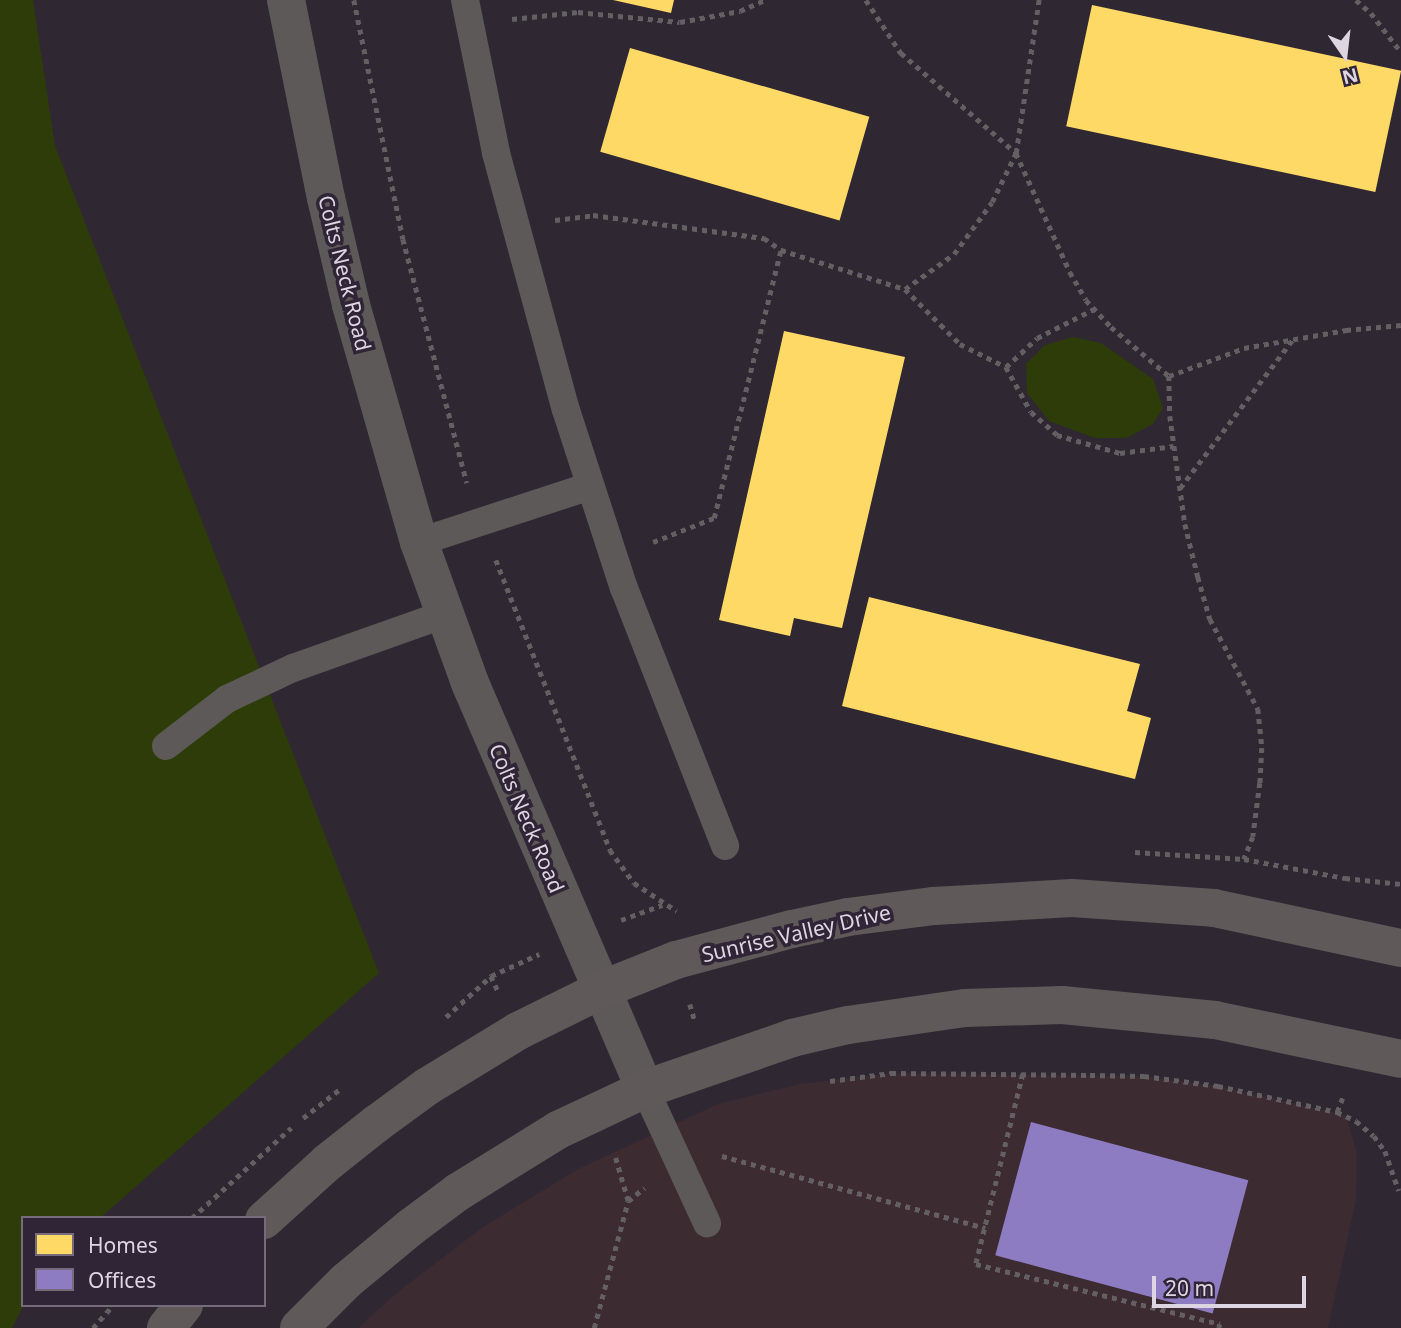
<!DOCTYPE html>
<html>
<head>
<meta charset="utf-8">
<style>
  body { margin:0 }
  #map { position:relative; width:1401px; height:1328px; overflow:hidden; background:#2f2833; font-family:"Noto Sans",sans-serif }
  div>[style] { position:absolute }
  .commercial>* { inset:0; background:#3c2b31 }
  .green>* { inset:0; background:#2d3c08 }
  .homes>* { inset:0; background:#ffd966; transform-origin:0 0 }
  .offices>* { inset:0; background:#8e7cc3; transform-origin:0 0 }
  .path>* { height:4.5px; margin-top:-2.25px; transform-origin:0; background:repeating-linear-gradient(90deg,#635f62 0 5px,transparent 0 10px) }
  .service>* { height:28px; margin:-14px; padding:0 14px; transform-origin:14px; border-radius:14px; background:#5c5958 }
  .tertiary>* { height:38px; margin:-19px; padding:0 19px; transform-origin:19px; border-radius:19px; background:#5c5958 }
  .secondary>* { height:38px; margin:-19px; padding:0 19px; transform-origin:19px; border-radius:19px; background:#5f5a59 }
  span { translate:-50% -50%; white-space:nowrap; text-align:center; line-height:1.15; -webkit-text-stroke:7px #302437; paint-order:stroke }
  .street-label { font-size:21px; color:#ddd5e1 }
  .legend { position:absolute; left:21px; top:1216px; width:245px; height:91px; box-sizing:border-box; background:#302437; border:2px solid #756b7b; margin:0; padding:9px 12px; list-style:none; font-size:21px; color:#ddd5e1 }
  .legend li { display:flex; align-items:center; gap:14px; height:35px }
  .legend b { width:35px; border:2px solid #756b7b }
  .north { position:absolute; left:1310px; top:21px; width:70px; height:70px; -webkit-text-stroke:5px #302437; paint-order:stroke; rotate:166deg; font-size:19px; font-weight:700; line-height:28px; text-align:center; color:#ddd5e1 }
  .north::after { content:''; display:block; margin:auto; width:24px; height:32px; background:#ddd5e1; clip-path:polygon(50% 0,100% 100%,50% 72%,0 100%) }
  .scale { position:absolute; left:1152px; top:1276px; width:154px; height:32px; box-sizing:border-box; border:4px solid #ddd5e1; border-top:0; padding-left:9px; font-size:21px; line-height:24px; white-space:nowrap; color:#ddd5e1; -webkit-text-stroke:5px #302437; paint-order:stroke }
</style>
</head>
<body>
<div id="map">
  <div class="commercial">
    <div style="clip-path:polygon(891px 1073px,1144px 1076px,1218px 1086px,1346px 1115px,1357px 1154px,1356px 1200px,1328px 1328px,358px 1328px,399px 1291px,483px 1227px,578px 1169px,718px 1104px,800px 1084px)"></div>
  </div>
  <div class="green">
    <div style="clip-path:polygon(0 0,33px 0,55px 146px,379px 973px,100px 1218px,23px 1218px,24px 1305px,12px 1328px,0 1328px)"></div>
    <div style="clip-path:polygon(1073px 337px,1101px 343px,1153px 379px,1163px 408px,1153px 424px,1126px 438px,1095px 438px,1049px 421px,1027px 393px,1026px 364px,1045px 345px)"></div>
  </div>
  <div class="homes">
    <div style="clip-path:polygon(613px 0,674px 0,671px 13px)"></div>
    <div style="left:1092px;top:5px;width:316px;height:124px;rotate:12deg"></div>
    <div style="left:630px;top:48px;width:249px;height:108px;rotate:16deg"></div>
    <div style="clip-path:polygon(784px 331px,905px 357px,842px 628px,794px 618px,790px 636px,719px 620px)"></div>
    <div style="clip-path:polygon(869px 597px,1140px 664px,1127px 711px,1151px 718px,1135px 779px,842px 706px)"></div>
  </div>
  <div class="offices">
    <div style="left:1031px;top:1122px;width:225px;height:138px;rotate:15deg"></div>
  </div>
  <div class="path">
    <div style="left:354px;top:0;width:244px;rotate:78.4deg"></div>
    <div style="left:403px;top:239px;width:252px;rotate:75.3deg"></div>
    <div style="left:866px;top:0;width:64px;rotate:56.6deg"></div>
    <div style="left:901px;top:53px;width:152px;rotate:41deg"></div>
    <div style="left:1016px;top:153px;width:131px;rotate:65.6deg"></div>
    <div style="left:1070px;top:272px;width:32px;rotate:60deg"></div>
    <div style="left:1086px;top:300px;width:37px;rotate:47deg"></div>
    <div style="left:1111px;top:327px;width:76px;rotate:40.2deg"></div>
    <div style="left:1169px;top:376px;width:40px;rotate:88.6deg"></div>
    <div style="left:1170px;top:416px;width:109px;rotate:82.1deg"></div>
    <div style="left:1185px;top:524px;width:55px;rotate:76.2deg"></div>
    <div style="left:1198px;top:577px;width:44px;rotate:74.1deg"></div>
    <div style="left:1210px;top:619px;width:102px;rotate:61.9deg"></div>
    <div style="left:1258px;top:709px;width:39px;rotate:84deg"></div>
    <div style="left:1262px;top:748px;width:35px;rotate:93deg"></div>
    <div style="left:1260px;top:783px;width:54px;rotate:97.4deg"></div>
    <div style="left:1253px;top:837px;width:24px;rotate:112deg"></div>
    <div style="left:1356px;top:0;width:20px;rotate:41deg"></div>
    <div style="left:1371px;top:13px;width:49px;rotate:52.4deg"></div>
    <div style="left:512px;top:19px;width:66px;rotate:-6.1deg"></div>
    <div style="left:578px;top:12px;width:102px;rotate:5.6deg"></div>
    <div style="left:680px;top:22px;width:61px;rotate:-10.4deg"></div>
    <div style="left:740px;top:11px;width:27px;rotate:-24deg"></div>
    <div style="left:555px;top:220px;width:38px;rotate:-7deg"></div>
    <div style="left:593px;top:215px;width:173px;rotate:7.7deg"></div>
    <div style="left:764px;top:238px;width:21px;rotate:35deg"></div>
    <div style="left:781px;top:250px;width:130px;rotate:17.5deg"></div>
    <div style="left:905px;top:289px;width:60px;rotate:-35.5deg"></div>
    <div style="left:954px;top:254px;width:64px;rotate:-53.8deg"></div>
    <div style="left:992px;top:202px;width:55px;rotate:-63.9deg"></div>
    <div style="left:1016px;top:153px;width:155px;rotate:-81.5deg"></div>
    <div style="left:905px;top:289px;width:78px;rotate:45deg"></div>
    <div style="left:960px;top:344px;width:51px;rotate:26.6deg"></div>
    <div style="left:1006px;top:367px;width:51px;rotate:60.9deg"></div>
    <div style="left:1031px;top:412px;width:35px;rotate:41deg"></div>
    <div style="left:1057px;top:435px;width:66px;rotate:15.9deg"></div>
    <div style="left:1120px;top:453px;width:54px;rotate:-7.4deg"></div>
    <div style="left:1006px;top:367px;width:42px;rotate:-43.1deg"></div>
    <div style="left:1037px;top:338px;width:64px;rotate:-27deg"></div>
    <div style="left:1169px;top:376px;width:80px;rotate:-20.5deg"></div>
    <div style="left:1244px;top:348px;width:104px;rotate:-10deg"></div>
    <div style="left:1346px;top:330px;width:55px;rotate:-5.2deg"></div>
    <div style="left:1180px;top:488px;width:187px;rotate:-52.8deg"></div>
    <div style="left:653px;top:542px;width:66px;rotate:-21.5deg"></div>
    <div style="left:714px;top:518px;width:276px;rotate:-76deg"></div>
    <div style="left:496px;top:560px;width:312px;rotate:68.5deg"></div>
    <div style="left:610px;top:850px;width:41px;rotate:54deg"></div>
    <div style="left:634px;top:883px;width:51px;rotate:33.1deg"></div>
    <div style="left:1135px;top:852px;width:109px;rotate:3.7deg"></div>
    <div style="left:1244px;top:859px;width:103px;rotate:10.7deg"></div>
    <div style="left:1345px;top:878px;width:56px;rotate:6.1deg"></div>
    <div style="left:621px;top:920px;width:44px;rotate:-20.1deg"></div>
    <div style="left:491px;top:976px;width:17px;rotate:65deg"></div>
    <div style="left:690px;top:1004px;width:19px;rotate:74deg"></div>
    <div style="left:446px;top:1017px;width:61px;rotate:-42.3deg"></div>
    <div style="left:491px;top:976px;width:53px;rotate:-24.6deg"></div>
    <div style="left:1023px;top:1074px;width:196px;rotate:103.9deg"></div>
    <div style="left:976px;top:1264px;width:251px;rotate:13.8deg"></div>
    <div style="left:1220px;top:1324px;width:4px;rotate:104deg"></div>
    <div style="left:830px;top:1081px;width:62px;rotate:-7.5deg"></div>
    <div style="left:891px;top:1073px;width:199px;rotate:0.6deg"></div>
    <div style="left:1090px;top:1075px;width:54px;rotate:1.1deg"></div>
    <div style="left:1144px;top:1076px;width:75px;rotate:7.7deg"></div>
    <div style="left:1218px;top:1086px;width:122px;rotate:12.3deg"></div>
    <div style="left:1337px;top:1112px;width:21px;rotate:25deg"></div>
    <div style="left:1356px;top:1121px;width:23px;rotate:40deg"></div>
    <div style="left:1374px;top:1136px;width:19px;rotate:54deg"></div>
    <div style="left:1385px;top:1151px;width:42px;rotate:70.7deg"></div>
    <div style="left:1337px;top:1112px;width:19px;rotate:-69deg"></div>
    <div style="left:303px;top:1118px;width:47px;rotate:-38.1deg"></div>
    <div style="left:722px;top:1156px;width:273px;rotate:15.3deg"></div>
    <div style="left:628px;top:1201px;width:21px;rotate:-39deg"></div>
    <div style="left:192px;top:1218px;width:134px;rotate:-42.3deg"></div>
    <div style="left:93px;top:1328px;width:30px;rotate:-49deg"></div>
    <div style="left:594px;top:1328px;width:131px;rotate:-75deg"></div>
    <div style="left:628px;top:1201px;width:50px;rotate:-106.3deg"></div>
  </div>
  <div class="service">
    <div style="left:465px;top:0;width:156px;rotate:78.5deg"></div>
    <div style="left:496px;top:153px;width:266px;rotate:74.8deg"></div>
    <div style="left:566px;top:410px;width:187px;rotate:72deg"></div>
    <div style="left:624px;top:588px;width:277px;rotate:68.6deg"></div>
    <div style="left:419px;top:542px;width:180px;rotate:-18.1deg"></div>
    <div style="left:166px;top:746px;width:77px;rotate:-37.6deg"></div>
    <div style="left:227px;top:699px;width:73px;rotate:-25.2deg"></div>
    <div style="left:293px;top:668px;width:159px;rotate:-19.5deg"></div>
    <div style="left:645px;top:1089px;width:148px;rotate:65.2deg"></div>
  </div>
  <div class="tertiary">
    <div style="left:286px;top:0;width:202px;rotate:78.6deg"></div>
    <div style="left:326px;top:198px;width:110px;rotate:76.8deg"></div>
    <div style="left:351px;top:305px;width:247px;rotate:74deg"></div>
    <div style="left:419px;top:542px;width:150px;rotate:70.1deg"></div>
    <div style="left:470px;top:683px;width:442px;rotate:66.7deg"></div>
  </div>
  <div class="secondary">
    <div style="left:264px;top:1220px;width:86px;rotate:-42.2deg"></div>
    <div style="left:328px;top:1162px;width:61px;rotate:-38.4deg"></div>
    <div style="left:376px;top:1124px;width:64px;rotate:-36.2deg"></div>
    <div style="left:428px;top:1086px;width:105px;rotate:-31.4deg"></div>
    <div style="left:518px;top:1031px;width:93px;rotate:-26.3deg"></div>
    <div style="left:601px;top:990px;width:81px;rotate:-21.8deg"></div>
    <div style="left:676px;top:960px;width:120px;rotate:-15deg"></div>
    <div style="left:792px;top:929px;width:57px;rotate:-12.1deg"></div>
    <div style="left:848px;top:917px;width:87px;rotate:-7.3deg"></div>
    <div style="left:934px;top:906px;width:138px;rotate:-3.3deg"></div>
    <div style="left:1072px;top:898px;width:142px;rotate:4deg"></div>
    <div style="left:1214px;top:908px;width:191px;rotate:12.1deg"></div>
    <div style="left:166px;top:1328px;width:29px;rotate:-52deg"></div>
    <div style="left:299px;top:1328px;width:66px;rotate:-45deg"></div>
    <div style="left:346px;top:1281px;width:85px;rotate:-39.7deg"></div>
    <div style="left:411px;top:1227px;width:59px;rotate:-36.7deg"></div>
    <div style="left:458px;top:1192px;width:118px;rotate:-31.8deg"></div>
    <div style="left:558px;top:1130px;width:96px;rotate:-25.2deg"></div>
    <div style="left:645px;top:1089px;width:156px;rotate:-19.1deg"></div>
    <div style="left:792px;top:1038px;width:57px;rotate:-13.1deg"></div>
    <div style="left:848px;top:1025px;width:118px;rotate:-8.3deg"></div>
    <div style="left:965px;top:1008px;width:97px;rotate:-1.8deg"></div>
    <div style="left:1062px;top:1005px;width:154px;rotate:5.6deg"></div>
    <div style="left:1215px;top:1020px;width:190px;rotate:11.8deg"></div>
  </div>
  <div class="street-label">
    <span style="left:345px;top:273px;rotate:76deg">Colts Neck Road</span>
    <span style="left:527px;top:818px;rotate:67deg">Colts Neck Road</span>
    <span style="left:796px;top:933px;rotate:-13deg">Sunrise Valley Drive</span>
  </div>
  <ul class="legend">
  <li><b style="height:19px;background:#ffd966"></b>Homes</li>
  <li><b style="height:19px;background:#8e7cc3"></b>Offices</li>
  </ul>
  <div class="north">N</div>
  <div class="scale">20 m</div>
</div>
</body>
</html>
